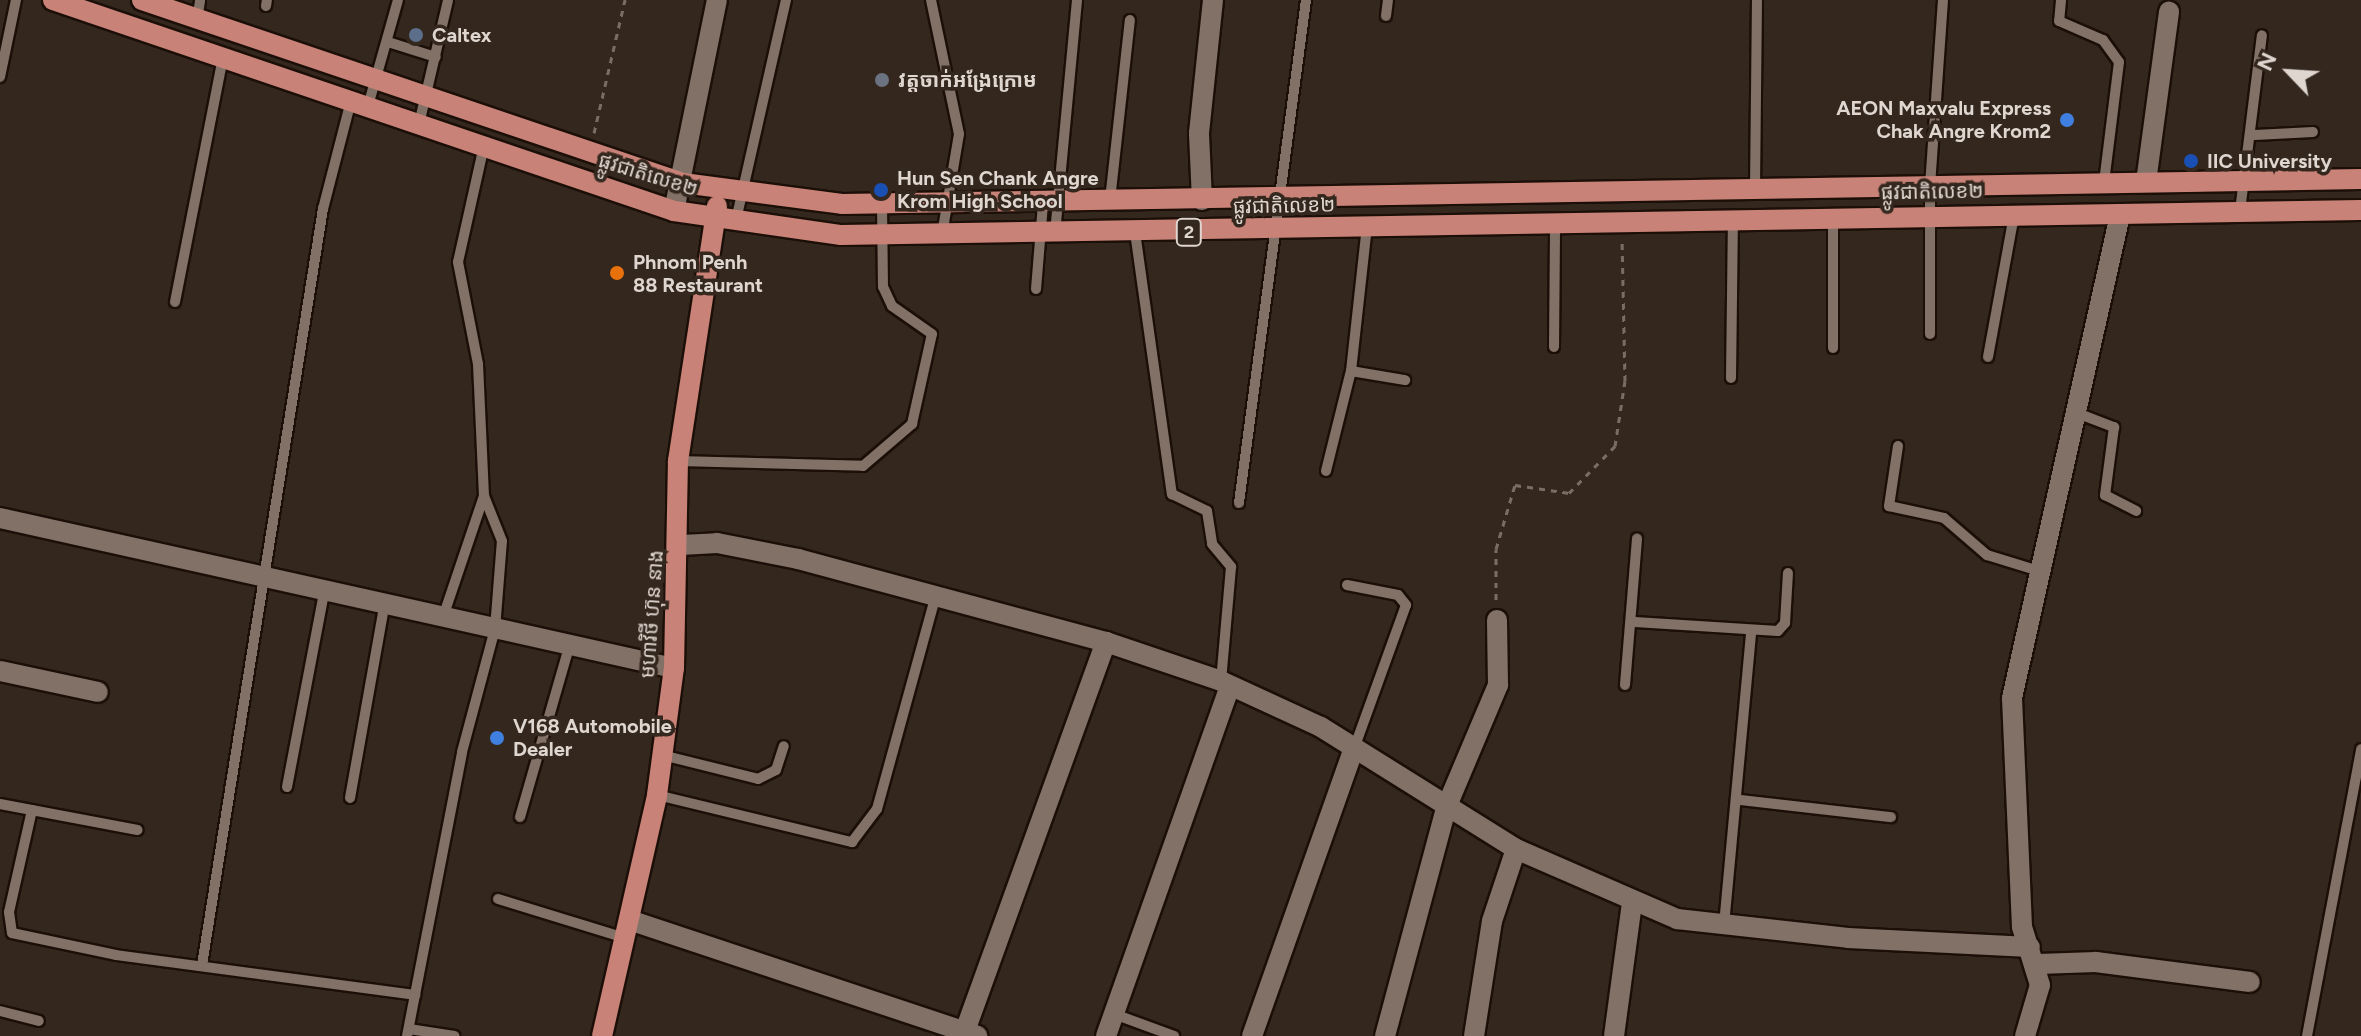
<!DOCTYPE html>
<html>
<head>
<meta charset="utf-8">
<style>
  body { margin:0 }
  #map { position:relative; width:2361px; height:1036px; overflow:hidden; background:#34271e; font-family:Figtree,"Noto Sans Khmer",sans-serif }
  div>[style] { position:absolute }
  .path>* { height:3px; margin-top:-1.5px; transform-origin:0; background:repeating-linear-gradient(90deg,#796e66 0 6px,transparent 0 12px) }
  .roads { filter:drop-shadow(2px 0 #1b0f08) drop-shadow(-2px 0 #1b0f08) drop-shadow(0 2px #1b0f08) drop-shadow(0 -2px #1b0f08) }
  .service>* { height:10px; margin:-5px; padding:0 5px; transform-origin:5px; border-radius:5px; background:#817167 }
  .minor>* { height:20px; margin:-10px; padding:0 10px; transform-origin:10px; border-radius:10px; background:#817167 }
  .primary>* { height:20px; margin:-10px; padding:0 10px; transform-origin:10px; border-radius:10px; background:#c98277 }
  .dots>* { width:22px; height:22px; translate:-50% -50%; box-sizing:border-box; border:4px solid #34271e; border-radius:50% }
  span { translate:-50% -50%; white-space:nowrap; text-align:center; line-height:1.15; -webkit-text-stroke:7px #34271e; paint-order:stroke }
  .shield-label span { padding:2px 6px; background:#34271e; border:2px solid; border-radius:6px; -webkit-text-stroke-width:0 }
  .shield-label { font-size:18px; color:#dfd6d0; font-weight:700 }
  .poi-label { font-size:20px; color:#dfd6d0; font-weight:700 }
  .left { translate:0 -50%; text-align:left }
  .right { translate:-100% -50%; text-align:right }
  .street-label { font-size:20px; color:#dfd6d0 }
  .north { position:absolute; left:2249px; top:32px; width:80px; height:80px; -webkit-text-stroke:6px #34271e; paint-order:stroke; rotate:295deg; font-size:22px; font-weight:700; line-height:32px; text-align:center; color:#dfd6d0 }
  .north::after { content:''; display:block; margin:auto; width:28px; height:36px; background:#dfd6d0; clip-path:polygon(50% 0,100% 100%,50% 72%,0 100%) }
</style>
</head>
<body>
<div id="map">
  <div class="path">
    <div style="left:594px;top:133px;width:137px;rotate:-76.9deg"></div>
    <div style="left:1496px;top:600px;width:51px;rotate:-90deg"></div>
    <div style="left:1496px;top:549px;width:67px;rotate:-73.5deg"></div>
    <div style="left:1515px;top:485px;width:55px;rotate:8.4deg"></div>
    <div style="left:1569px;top:493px;width:66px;rotate:-45.6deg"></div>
    <div style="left:1615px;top:446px;width:66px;rotate:-81.3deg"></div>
    <div style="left:1625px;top:381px;width:140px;rotate:-91.2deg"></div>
  </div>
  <div class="roads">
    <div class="service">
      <div style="left:931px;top:0;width:137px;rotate:78.2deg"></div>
      <div style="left:959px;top:134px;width:102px;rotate:99.6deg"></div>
      <div style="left:2061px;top:0;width:21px;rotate:95deg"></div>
      <div style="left:2059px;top:21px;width:48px;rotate:23.4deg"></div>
      <div style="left:2103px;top:40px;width:27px;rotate:54deg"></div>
      <div style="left:2119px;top:62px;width:122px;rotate:97.1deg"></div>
      <div style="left:266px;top:6px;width:6px;rotate:-81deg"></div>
      <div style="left:1386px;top:16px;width:16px;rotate:-83deg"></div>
      <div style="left:197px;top:20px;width:20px;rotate:-81deg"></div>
      <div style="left:388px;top:42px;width:50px;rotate:17.4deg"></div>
      <div style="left:0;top:77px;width:79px;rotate:-78.3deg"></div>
      <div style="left:368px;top:106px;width:110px;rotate:-74.2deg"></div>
      <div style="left:419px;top:124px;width:127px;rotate:-76.8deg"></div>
      <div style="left:2255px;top:135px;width:58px;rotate:-3deg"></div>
      <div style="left:1755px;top:189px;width:189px;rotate:-89.4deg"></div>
      <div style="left:1110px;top:200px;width:181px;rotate:-83.7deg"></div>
      <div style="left:2240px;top:211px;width:177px;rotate:-82.9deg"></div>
      <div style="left:1833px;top:218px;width:130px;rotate:90deg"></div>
      <div style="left:736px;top:220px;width:226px;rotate:-77.2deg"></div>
      <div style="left:1135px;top:232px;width:265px;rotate:82deg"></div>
      <div style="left:1172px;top:494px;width:39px;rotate:26deg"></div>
      <div style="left:1207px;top:511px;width:33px;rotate:81deg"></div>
      <div style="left:1212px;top:544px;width:30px;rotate:50deg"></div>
      <div style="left:1231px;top:567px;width:114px;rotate:95deg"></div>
      <div style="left:1055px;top:233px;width:234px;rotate:-84.6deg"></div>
      <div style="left:1036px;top:289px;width:85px;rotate:-85.3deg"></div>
      <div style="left:175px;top:302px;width:249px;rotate:-78.9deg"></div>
      <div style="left:1930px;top:334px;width:148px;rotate:-90deg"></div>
      <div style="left:1930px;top:186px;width:186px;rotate:-86deg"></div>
      <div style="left:1554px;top:347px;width:124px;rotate:-89.5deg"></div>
      <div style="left:1988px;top:357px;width:143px;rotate:-79.6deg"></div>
      <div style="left:1351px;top:371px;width:55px;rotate:9.5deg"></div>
      <div style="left:1731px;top:378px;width:158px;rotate:-89.3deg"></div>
      <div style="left:2077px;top:413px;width:40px;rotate:21deg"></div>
      <div style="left:2114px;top:427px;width:69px;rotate:97.5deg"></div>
      <div style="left:2105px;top:495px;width:35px;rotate:27deg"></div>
      <div style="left:1898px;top:446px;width:61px;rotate:98.5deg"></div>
      <div style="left:1889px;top:506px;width:56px;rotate:12.3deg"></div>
      <div style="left:1944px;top:518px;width:57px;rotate:40.7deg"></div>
      <div style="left:1987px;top:555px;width:51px;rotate:17deg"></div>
      <div style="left:678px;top:461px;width:185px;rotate:1.5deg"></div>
      <div style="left:863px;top:466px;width:65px;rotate:-40.6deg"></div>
      <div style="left:912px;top:424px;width:92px;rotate:-77.5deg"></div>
      <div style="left:932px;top:334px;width:49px;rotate:-145deg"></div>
      <div style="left:892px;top:306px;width:21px;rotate:-115deg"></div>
      <div style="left:883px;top:287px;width:81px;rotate:-90.7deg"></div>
      <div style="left:1326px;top:471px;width:103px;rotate:-76deg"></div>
      <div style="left:1351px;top:371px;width:145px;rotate:-83.7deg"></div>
      <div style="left:1239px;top:503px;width:507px;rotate:-82.41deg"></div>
      <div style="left:1347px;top:585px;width:52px;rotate:11.1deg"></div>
      <div style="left:1398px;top:595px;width:13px;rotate:51deg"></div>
      <div style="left:1406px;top:605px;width:153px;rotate:109.9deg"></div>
      <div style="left:443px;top:617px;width:128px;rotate:-71.3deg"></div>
      <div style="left:1635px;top:622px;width:143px;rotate:3.6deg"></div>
      <div style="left:1778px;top:631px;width:11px;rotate:-49deg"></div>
      <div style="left:1785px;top:623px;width:50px;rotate:-86.6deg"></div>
      <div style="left:1625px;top:685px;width:147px;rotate:-85.3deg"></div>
      <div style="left:662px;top:755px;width:99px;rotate:14deg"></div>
      <div style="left:758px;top:779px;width:20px;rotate:-27deg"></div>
      <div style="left:776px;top:770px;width:25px;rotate:-72deg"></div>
      <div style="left:287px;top:787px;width:197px;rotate:-79.2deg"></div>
      <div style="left:657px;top:795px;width:201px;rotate:13.6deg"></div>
      <div style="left:852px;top:842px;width:41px;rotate:-52.9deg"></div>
      <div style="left:877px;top:809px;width:222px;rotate:-74.6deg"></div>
      <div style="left:350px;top:798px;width:194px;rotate:-79.9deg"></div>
      <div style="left:1741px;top:800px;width:151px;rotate:6.5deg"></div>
      <div style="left:0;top:804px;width:140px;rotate:10.7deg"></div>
      <div style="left:32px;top:810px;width:105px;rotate:102.7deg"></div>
      <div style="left:9px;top:912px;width:21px;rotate:82deg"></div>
      <div style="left:12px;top:933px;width:106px;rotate:11.9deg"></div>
      <div style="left:116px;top:955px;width:302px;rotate:7.6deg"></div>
      <div style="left:520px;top:817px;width:177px;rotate:-73.9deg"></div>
      <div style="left:498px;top:899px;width:133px;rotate:17.1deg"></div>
      <div style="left:1724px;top:925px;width:292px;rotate:-84.7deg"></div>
      <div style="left:202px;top:965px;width:766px;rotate:-80.91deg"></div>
      <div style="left:323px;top:209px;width:112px;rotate:-75.5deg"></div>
      <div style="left:0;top:1011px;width:40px;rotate:14.4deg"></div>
      <div style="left:1114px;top:1014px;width:64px;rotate:20.1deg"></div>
      <div style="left:409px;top:1029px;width:46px;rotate:8.8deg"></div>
      <div style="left:407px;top:1036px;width:289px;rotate:-79deg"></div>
      <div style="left:462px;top:752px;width:127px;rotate:-75deg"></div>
      <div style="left:495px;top:629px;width:88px;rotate:-85.5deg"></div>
      <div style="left:502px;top:541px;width:48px;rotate:-111.8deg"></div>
      <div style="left:484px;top:496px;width:132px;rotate:-92.6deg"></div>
      <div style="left:478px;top:364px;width:104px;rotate:-101.1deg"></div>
      <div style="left:458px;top:262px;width:119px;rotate:-77.4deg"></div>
      <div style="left:2307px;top:1036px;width:292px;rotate:-79.3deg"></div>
    </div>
    <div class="minor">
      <div style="left:2146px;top:182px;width:172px;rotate:-82.3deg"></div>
      <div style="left:1202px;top:200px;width:67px;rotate:-92.6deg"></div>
      <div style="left:1199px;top:133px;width:134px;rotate:-84deg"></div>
      <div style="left:674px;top:211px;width:215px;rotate:-78.5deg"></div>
      <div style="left:0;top:518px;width:690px;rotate:12.55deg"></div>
      <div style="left:681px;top:545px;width:36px;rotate:-3deg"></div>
      <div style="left:717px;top:543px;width:83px;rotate:11.2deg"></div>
      <div style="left:798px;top:559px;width:319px;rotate:15.1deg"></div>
      <div style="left:1106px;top:642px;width:121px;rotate:18.7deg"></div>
      <div style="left:1221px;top:681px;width:110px;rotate:24.7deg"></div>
      <div style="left:1321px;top:727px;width:230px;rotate:32deg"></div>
      <div style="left:1516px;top:849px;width:176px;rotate:23.5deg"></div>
      <div style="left:1677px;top:919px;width:172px;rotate:6.3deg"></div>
      <div style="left:1848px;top:938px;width:182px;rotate:2.8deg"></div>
      <div style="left:0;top:671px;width:100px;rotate:12.1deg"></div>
      <div style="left:632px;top:921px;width:364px;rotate:18.4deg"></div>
      <div style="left:2038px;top:964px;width:58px;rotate:-2deg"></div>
      <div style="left:2096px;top:962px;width:155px;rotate:7.4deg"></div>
      <div style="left:965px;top:1031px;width:414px;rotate:-70.1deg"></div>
      <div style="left:1106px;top:1036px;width:371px;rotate:-70.5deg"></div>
      <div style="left:1252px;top:1036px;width:303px;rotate:-70.5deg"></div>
      <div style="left:1385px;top:1036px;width:236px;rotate:-75deg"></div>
      <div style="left:1446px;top:808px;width:134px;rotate:-67.1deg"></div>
      <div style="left:1498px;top:685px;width:65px;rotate:-90.9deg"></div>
      <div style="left:1474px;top:1036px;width:116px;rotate:-81.1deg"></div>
      <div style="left:1492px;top:921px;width:76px;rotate:-71.6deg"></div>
      <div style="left:1614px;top:1036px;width:135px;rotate:-82.3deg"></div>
      <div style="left:2025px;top:1036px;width:53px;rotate:-73.6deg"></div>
      <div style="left:2040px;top:985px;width:61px;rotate:-107.2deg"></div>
      <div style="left:2022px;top:927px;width:229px;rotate:-92.5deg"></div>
      <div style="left:2012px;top:698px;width:496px;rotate:-77.4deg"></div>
    </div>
    <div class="primary">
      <div style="left:53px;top:0;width:656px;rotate:18.77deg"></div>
      <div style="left:674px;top:211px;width:169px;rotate:8.2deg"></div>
      <div style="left:841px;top:235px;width:1520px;rotate:-0.94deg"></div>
      <div style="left:142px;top:0;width:571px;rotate:18.69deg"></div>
      <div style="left:683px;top:183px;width:160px;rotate:7.5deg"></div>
      <div style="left:842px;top:204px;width:1519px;rotate:-0.94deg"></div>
      <div style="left:602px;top:1036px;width:247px;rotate:-77.1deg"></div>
      <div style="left:657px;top:795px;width:128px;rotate:-82.4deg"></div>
      <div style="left:674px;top:668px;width:207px;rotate:-88.9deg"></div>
      <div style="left:678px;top:461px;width:258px;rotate:-81.3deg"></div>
    </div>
  </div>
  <div class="dots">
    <div style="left:416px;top:35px;background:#5c6f8a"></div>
    <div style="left:882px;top:80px;background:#6b7280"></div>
    <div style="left:2067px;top:120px;background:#3f7fe0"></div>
    <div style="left:2191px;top:161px;background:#1a4fb4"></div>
    <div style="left:881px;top:190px;background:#1a4fb4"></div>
    <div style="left:617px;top:273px;background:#e8710a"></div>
    <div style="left:497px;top:738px;background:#3f7fe0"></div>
  </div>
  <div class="shield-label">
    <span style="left:1189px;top:232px">2</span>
  </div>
  <div class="poi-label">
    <span class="left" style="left:432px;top:35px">Caltex</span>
    <span class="left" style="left:898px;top:80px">វត្តចាក់អង្រែក្រោម</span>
    <span class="right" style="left:2051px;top:120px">AEON Maxvalu Express<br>Chak Angre Krom2</span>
    <span class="left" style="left:2207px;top:161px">IIC University</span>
    <span class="left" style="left:897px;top:190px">Hun Sen Chank Angre<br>Krom High School</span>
    <span class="left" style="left:633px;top:274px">Phnom Penh<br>88 Restaurant</span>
    <span class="left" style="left:513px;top:738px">V168 Automobile<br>Dealer</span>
  </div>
  <div class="street-label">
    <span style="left:648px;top:175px;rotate:17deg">ផ្លូវជាតិលេខ២</span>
    <span style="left:1932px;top:192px;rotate:-1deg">ផ្លូវជាតិលេខ២</span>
    <span style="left:1284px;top:206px;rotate:-1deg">ផ្លូវជាតិលេខ២</span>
    <span style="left:652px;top:614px;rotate:-86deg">មហាវិថី ហ៊ុន នាង</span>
  </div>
  <div class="north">N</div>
</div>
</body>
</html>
